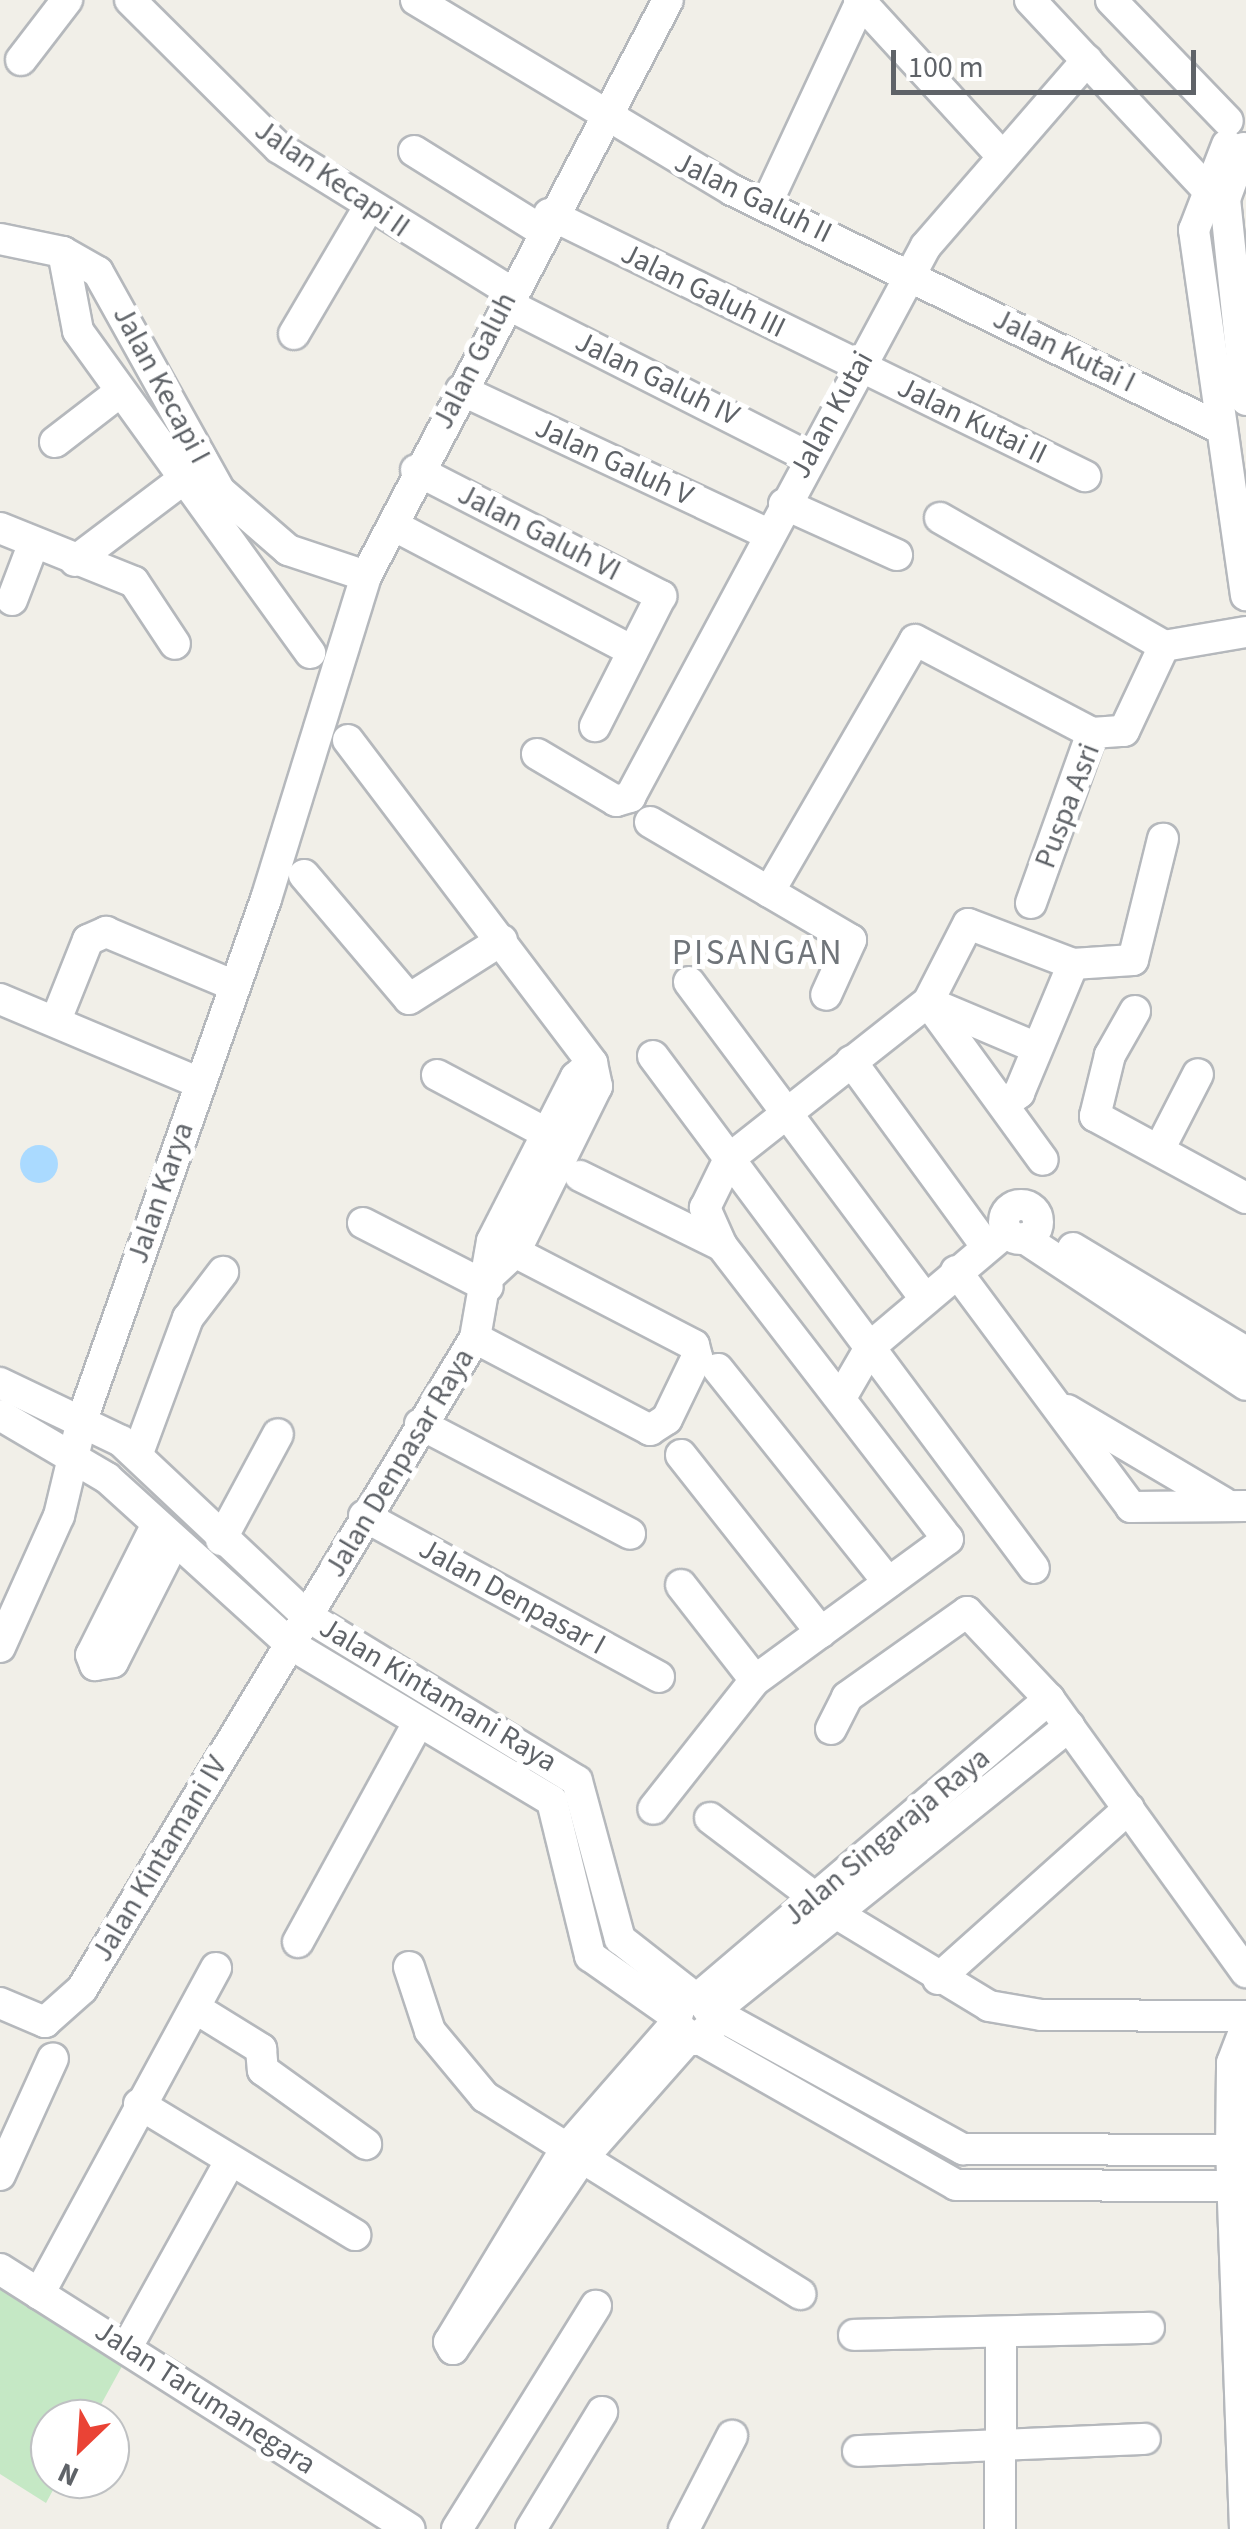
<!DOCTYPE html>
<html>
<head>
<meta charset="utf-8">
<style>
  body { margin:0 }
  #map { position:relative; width:1246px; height:2529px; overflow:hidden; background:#f1efe8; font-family:"Source Sans 3",sans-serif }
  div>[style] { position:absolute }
  .green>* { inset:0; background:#c5e8c5 }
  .water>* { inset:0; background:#aadaff }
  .round { border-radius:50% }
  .roads { filter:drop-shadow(2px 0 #b5b8bc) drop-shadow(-2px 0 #b5b8bc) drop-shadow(0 2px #b5b8bc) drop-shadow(0 -2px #b5b8bc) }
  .minor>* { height:30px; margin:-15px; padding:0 15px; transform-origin:15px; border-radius:15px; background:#fff }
  .minor>.ring { margin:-15px; padding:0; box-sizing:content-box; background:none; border:30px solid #fff; border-radius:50% }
  span { translate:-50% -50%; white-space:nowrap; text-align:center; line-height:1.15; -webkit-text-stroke:10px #fff; paint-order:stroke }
  .street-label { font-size:30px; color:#5f6368 }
  .quarter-label { font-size:35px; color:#70757a; letter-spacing:2.5px }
  .north { position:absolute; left:30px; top:2399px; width:100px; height:100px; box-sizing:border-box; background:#fff; border:2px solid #bfc1c3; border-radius:50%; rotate:205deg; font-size:28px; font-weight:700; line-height:40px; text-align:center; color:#5f6368 }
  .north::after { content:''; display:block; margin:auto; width:35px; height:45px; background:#ea4335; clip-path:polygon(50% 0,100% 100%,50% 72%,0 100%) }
  .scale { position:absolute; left:891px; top:50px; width:305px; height:45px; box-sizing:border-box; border:5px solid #5f6368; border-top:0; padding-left:12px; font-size:30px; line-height:35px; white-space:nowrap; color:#5f6368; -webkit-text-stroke:8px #fff; paint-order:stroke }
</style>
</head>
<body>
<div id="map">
  <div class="green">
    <div style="clip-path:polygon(0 2282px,126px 2359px,93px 2419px,50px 2419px,50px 2479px,59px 2479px,46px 2503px,0 2474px)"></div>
  </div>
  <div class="water">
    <div class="round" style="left:20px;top:1145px;width:38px;height:38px"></div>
  </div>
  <div class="roads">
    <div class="minor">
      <div style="left:130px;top:0;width:210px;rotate:44.8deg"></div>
      <div style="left:279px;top:148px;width:273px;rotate:31.8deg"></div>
      <div style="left:416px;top:0;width:369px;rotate:31deg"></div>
      <div style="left:732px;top:190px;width:543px;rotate:26deg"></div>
      <div style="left:859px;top:0;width:209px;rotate:47.5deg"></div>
      <div style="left:1030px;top:0;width:256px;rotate:46.9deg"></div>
      <div style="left:1111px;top:0;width:168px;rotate:46deg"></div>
      <div style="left:21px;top:60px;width:76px;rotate:-52.5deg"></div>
      <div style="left:1227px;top:145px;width:91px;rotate:111.2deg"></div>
      <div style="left:1194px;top:230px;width:369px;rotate:81.9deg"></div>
      <div style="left:1244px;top:148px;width:54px;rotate:110.4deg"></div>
      <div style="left:1225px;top:199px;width:202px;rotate:84deg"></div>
      <div style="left:414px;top:151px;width:150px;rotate:31.9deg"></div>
      <div style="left:766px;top:205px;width:225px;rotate:-65deg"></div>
      <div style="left:549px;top:214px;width:597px;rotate:26.05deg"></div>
      <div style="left:0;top:239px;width:64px;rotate:11.7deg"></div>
      <div style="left:63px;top:252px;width:40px;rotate:29.7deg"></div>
      <div style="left:98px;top:272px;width:251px;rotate:60.9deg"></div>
      <div style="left:220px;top:491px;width:90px;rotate:40.9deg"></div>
      <div style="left:288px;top:550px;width:82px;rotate:18.4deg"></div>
      <div style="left:63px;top:252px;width:80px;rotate:79.2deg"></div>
      <div style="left:78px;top:331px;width:397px;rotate:54.2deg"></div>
      <div style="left:505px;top:303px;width:341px;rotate:26.9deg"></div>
      <div style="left:294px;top:334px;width:144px;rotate:-59.5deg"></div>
      <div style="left:461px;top:390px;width:339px;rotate:25.1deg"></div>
      <div style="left:55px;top:442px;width:82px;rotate:-37.6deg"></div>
      <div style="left:416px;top:470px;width:276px;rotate:27.2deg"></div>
      <div style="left:661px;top:596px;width:146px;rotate:116.9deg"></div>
      <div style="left:784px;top:504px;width:124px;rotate:24.3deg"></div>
      <div style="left:940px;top:518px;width:258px;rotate:29.7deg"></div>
      <div style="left:0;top:528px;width:144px;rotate:21.9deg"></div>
      <div style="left:134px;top:582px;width:74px;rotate:56.5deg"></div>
      <div style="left:406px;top:532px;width:256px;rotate:27.7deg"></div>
      <div style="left:75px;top:561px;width:134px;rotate:-37.1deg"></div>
      <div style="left:12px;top:600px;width:59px;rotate:-69.1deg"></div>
      <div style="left:348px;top:740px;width:405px;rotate:52.9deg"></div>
      <div style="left:592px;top:1063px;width:24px;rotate:78deg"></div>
      <div style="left:597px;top:1086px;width:185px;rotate:116.3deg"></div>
      <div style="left:515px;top:1252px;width:33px;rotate:137deg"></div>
      <div style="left:537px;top:754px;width:92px;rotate:30.7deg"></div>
      <div style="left:616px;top:801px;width:15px;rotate:-16deg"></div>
      <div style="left:630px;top:797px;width:625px;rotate:-61.76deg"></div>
      <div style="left:926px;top:246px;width:246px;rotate:-49.1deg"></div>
      <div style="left:650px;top:822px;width:233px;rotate:30.4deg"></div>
      <div style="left:851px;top:940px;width:60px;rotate:114.4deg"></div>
      <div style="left:304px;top:875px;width:162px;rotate:49.7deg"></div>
      <div style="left:409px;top:999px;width:110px;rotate:-32.4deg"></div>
      <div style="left:769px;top:892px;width:291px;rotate:-59.9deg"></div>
      <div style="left:915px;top:640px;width:200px;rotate:27.7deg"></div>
      <div style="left:1031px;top:903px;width:181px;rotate:-70.3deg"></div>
      <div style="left:1092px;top:733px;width:32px;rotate:-4deg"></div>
      <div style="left:1124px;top:731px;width:94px;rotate:-64.8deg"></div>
      <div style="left:1164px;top:646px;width:83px;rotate:-9.7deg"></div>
      <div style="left:1073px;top:964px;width:60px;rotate:-3.8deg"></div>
      <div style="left:1133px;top:960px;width:125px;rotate:-76.1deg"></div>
      <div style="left:689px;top:982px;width:393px;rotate:53.3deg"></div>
      <div style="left:0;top:999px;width:217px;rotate:22.8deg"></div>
      <div style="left:1135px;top:1011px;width:51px;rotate:119.6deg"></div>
      <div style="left:1110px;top:1055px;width:63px;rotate:103.8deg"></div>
      <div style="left:1095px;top:1116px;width:172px;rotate:28.5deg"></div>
      <div style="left:56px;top:1020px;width:86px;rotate:-68.2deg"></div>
      <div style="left:88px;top:940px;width:20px;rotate:-24deg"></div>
      <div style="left:106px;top:932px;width:140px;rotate:22.7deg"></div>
      <div style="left:653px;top:1056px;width:638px;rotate:53.35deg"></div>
      <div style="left:851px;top:1061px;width:229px;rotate:53.9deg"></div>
      <div style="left:437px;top:1075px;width:123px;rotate:28deg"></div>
      <div style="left:1004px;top:1104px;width:19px;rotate:-36deg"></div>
      <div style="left:1019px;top:1093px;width:140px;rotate:-67.3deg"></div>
      <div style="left:1073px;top:964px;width:112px;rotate:-159.1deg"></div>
      <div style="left:968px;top:924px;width:88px;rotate:117.1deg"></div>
      <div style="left:928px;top:1002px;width:195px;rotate:54deg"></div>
      <div style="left:1159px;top:1150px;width:85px;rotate:-62.8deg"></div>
      <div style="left:580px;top:1176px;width:158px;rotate:26.2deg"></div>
      <div style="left:722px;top:1246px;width:370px;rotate:52.4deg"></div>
      <div style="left:948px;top:1539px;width:239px;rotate:143.8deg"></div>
      <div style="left:755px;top:1680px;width:164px;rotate:128.3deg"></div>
      <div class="ring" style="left:1004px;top:1205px;width:4px;height:4px"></div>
      <div style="left:363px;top:1223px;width:140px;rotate:27.1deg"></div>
      <div style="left:1024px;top:1238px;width:266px;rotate:33.5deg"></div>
      <div style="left:722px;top:1246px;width:42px;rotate:-114.1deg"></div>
      <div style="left:705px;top:1208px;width:55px;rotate:-63.9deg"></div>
      <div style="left:729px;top:1159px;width:253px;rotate:-38.3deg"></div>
      <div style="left:928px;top:1002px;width:118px;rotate:22.9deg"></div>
      <div style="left:1073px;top:1248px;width:202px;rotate:31deg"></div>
      <div style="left:956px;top:1271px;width:294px;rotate:53.4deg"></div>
      <div style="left:1131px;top:1507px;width:115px;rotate:-0.5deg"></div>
      <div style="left:475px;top:1338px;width:198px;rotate:27.7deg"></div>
      <div style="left:650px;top:1430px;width:20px;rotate:-33deg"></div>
      <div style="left:667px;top:1419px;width:69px;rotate:-64.2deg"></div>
      <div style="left:697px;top:1357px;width:12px;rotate:-104deg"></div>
      <div style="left:694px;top:1345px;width:220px;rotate:-152.6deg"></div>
      <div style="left:718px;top:1369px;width:273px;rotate:51.4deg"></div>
      <div style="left:0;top:1383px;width:134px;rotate:25.6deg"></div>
      <div style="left:121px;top:1441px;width:255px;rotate:43.3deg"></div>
      <div style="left:307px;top:1616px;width:316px;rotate:31.4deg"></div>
      <div style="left:577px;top:1781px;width:164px;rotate:74.8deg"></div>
      <div style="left:620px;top:1939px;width:94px;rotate:38.1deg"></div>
      <div style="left:842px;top:1396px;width:58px;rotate:-59.9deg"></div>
      <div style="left:871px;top:1346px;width:178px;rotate:-40.2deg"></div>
      <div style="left:1067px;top:1410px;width:182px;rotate:30.6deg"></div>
      <div style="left:0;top:1415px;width:124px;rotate:30.5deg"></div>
      <div style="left:107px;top:1478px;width:247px;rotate:42.2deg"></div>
      <div style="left:290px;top:1644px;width:305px;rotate:30.9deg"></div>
      <div style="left:552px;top:1801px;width:160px;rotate:76.2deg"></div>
      <div style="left:590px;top:1956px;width:103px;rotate:35.1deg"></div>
      <div style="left:420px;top:1424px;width:237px;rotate:27.6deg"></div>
      <div style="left:138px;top:1453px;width:144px;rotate:-69.7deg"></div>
      <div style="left:188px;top:1318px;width:58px;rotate:-52.7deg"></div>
      <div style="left:681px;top:1455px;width:226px;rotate:51.7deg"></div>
      <div style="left:364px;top:1516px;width:336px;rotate:28.6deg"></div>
      <div style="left:156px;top:1526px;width:144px;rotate:116.7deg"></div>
      <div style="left:91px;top:1655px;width:11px;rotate:68deg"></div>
      <div style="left:95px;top:1665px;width:18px;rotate:-9deg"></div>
      <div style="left:113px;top:1662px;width:135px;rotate:-63.1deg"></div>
      <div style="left:221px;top:1540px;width:120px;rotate:-61.7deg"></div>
      <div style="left:681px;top:1585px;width:120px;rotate:52.1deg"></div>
      <div style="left:0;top:1647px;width:144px;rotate:-65.8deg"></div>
      <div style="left:59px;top:1516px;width:99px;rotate:-76.5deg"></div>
      <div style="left:82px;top:1420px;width:553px;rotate:-70.55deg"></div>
      <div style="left:266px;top:899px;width:338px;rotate:-72.8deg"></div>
      <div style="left:366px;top:576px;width:650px;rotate:-62.33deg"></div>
      <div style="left:831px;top:1729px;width:36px;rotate:-63deg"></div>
      <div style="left:847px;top:1697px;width:147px;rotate:-35.3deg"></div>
      <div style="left:967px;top:1612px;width:120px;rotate:46.7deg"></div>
      <div style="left:1049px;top:1699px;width:337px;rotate:54.2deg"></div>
      <div style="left:710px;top:1818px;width:156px;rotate:37.2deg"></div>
      <div style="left:834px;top:1912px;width:181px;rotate:31.2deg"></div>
      <div style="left:989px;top:2006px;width:53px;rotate:9.8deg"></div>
      <div style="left:1041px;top:2015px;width:205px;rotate:0.3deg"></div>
      <div style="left:298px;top:1942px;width:247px;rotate:-61.3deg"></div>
      <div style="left:409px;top:1967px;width:67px;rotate:71.8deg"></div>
      <div style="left:430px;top:2031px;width:86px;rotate:50.2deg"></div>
      <div style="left:485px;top:2097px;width:372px;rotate:32deg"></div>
      <div style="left:938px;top:1979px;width:256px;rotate:-41.8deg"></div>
      <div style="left:699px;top:1997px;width:31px;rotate:54deg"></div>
      <div style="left:717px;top:2022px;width:29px;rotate:142deg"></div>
      <div style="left:694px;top:2040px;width:25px;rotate:-140deg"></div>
      <div style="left:675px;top:2024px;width:22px;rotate:-74deg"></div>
      <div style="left:681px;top:2003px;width:19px;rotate:-18deg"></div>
      <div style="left:699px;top:1997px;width:460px;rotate:-40.4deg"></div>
      <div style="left:0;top:2003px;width:49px;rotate:22.9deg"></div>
      <div style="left:45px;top:2022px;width:50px;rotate:-41.7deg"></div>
      <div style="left:82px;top:1989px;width:760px;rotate:-58.88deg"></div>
      <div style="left:475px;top:1338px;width:98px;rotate:-80.1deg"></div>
      <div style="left:492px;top:1241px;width:184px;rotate:-62.9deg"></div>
      <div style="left:576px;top:1077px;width:21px;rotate:-41deg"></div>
      <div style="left:195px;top:2008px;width:78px;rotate:31.8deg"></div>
      <div style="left:261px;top:2049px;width:21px;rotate:85deg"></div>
      <div style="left:263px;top:2070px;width:127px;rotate:35.7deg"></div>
      <div style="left:715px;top:2010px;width:454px;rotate:-38.7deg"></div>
      <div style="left:717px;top:2014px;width:281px;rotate:28.8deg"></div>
      <div style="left:963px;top:2149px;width:283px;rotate:0.2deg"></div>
      <div style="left:675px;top:2024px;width:167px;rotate:131.1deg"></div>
      <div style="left:565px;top:2150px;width:224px;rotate:121.1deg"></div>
      <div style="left:449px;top:2342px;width:8px;rotate:60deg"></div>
      <div style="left:453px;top:2349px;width:227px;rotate:-56deg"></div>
      <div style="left:580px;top:2161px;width:163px;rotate:-48.5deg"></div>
      <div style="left:701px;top:2040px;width:293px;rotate:29.6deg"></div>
      <div style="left:956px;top:2185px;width:290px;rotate:0.2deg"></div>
      <div style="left:139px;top:2104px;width:253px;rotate:31.2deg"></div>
      <div style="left:0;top:2175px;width:128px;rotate:-65.6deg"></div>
      <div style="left:0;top:2269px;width:485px;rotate:32.4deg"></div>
      <div style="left:39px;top:2294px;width:371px;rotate:-61.5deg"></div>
      <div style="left:854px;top:2335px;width:295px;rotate:-1.4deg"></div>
      <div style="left:127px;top:2347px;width:213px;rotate:-61deg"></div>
      <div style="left:858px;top:2451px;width:287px;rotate:-2.4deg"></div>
      <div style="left:457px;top:2529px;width:263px;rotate:-58.1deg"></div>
      <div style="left:531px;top:2529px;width:137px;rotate:-58.7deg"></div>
      <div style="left:684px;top:2529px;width:105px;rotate:-62.7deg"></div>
      <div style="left:1000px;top:2529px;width:194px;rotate:-89.7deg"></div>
      <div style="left:1245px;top:2529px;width:379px;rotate:-92.1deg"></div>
      <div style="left:1231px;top:2150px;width:87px;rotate:-89.3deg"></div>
      <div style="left:1232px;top:2063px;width:40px;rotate:-69deg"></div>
    </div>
  </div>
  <div class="street-label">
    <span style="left:332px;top:179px;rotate:35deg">Jalan Kecapi II</span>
    <span style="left:753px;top:198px;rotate:26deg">Jalan Galuh II</span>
    <span style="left:703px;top:291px;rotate:26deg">Jalan Galuh III</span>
    <span style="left:1064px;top:351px;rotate:26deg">Jalan Kutai I</span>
    <span style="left:475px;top:361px;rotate:-63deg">Jalan Galuh</span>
    <span style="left:657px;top:379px;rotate:26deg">Jalan Galuh IV</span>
    <span style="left:161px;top:385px;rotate:62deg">Jalan Kecapi I</span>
    <span style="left:832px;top:415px;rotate:-61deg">Jalan Kutai</span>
    <span style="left:972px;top:421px;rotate:26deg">Jalan Kutai II</span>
    <span style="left:614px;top:462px;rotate:25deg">Jalan Galuh V</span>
    <span style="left:539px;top:533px;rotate:27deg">Jalan Galuh VI</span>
    <span style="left:1068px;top:806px;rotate:-69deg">Puspa Asri</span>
    <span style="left:161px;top:1193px;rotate:-71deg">Jalan Karya</span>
    <span style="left:400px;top:1463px;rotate:-59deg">Jalan Denpasar Raya</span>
    <span style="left:512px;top:1597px;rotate:29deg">Jalan Denpasar I</span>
    <span style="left:438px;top:1695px;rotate:31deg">Jalan Kintamani Raya</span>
    <span style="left:887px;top:1837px;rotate:-40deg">Jalan Singaraja Raya</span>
    <span style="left:160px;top:1859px;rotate:-59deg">Jalan Kintamani IV</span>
    <span style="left:205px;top:2398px;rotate:33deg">Jalan Tarumanegara</span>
  </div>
  <div class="quarter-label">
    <span style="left:758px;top:953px">PISANGAN</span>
  </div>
  <div class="north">N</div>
  <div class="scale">100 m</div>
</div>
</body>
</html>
